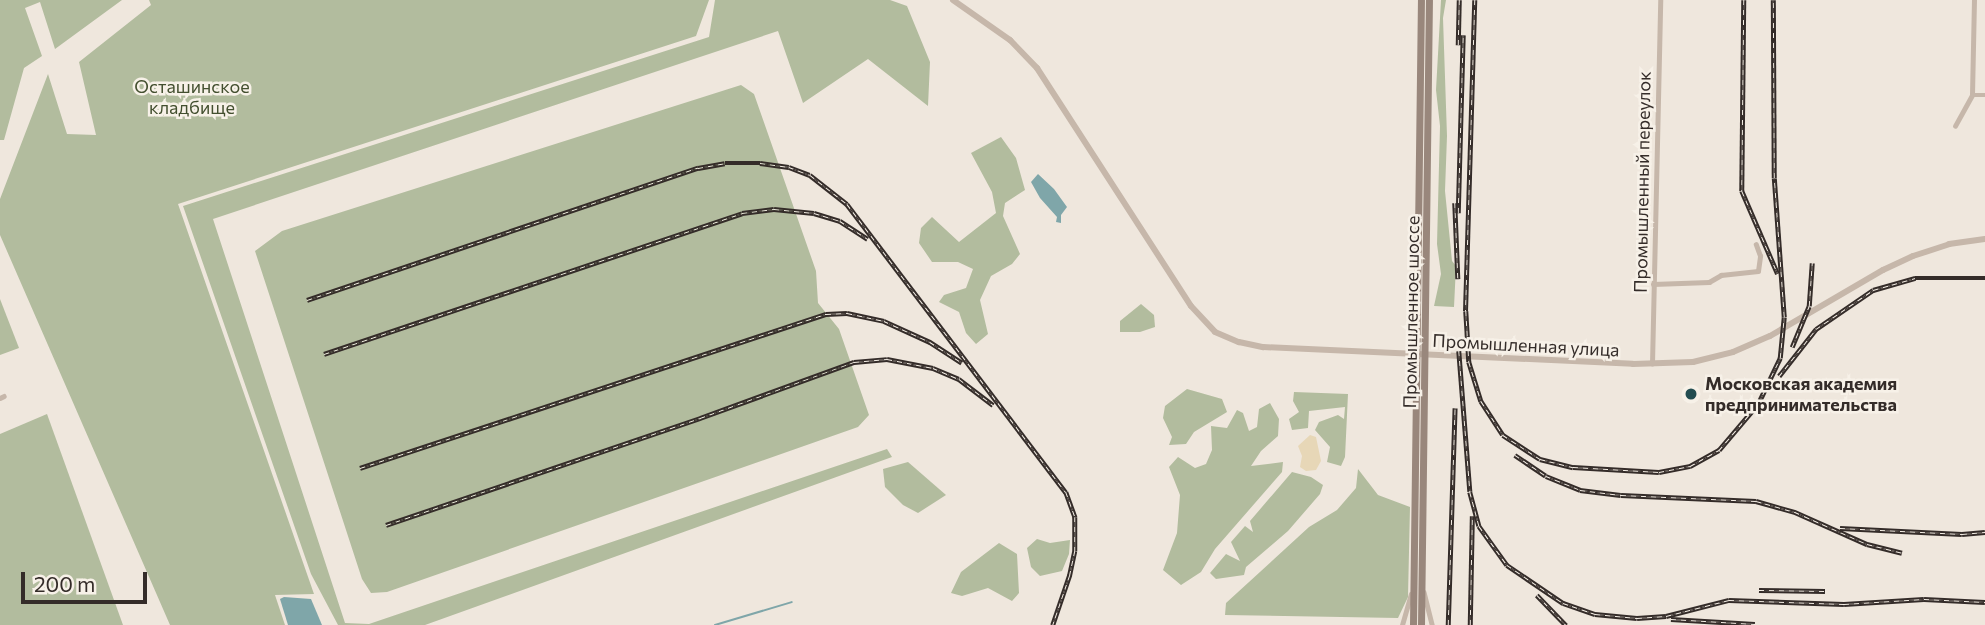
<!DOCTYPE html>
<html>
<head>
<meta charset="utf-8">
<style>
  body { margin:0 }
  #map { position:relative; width:1985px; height:625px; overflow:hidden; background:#efe7dd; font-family:Commissioner,sans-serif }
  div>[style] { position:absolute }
  .green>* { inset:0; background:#b2bc9e }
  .sand>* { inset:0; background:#e7d7b7 }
  .water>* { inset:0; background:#7fa6a9 }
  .stream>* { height:2px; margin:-1px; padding:0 1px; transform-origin:1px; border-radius:1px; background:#7fa6a9 }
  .minor>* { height:4.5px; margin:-2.25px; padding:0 2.25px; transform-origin:2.25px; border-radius:2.25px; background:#c6b7aa }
  .tertiary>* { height:6px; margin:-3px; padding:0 3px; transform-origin:3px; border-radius:3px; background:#c6b7aa }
  .secondary>* { height:7px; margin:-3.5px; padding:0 3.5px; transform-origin:3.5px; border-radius:3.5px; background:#99877c }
  .rail>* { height:4.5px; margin-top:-2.25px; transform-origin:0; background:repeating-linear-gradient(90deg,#f7f1e8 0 5px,#342c29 0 10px); box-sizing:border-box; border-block:2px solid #342c29 }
  .dots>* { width:19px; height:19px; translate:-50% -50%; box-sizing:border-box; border:4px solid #f7f1e8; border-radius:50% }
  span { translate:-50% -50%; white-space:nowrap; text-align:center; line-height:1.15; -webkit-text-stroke:5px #f7f1e8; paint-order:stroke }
  .park-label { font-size:18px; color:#434f2f }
  .street-label { font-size:18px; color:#342c29 }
  .poi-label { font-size:18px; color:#342c29; font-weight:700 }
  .left { translate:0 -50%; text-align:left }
  .scale { position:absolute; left:21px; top:572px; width:126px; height:32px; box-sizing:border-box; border:4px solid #342c29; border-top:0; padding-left:9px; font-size:21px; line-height:24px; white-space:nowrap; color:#342c29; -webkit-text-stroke:5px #f7f1e8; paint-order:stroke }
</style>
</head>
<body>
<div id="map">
  <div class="green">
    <div style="clip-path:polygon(0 0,122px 0,55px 49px,40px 2px,25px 8px,42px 56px,24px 68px,4px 140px,0 140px)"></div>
    <div style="clip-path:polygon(149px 0,709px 0,696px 36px,178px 204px,314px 594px,275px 595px,285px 625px,170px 625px,0 235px,0 199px,48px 74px,67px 134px,96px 135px,79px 62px,151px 5px)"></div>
    <div style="clip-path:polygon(715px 0,890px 0,907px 6px,930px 62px,928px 106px,868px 59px,803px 103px,778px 31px,213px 219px,345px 623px,369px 624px,887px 449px,892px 457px,425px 625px,338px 625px,311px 574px,183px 206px,709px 37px)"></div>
    <div style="clip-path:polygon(1441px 0,1446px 0,1443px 18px,1447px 136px,1445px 191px,1452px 261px,1456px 266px,1454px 307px,1434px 306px,1441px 274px,1437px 244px,1440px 126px,1436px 90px)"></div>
    <div style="clip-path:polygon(741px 85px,754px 94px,816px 271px,818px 303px,839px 329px,869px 415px,858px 427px,387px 592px,371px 593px,362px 579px,255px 251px,282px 231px)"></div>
    <div style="clip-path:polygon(1001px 137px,1016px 158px,1025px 190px,1005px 203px,1003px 216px,1020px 254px,1012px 264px,991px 276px,980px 300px,988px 334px,976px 344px,966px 333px,959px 312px,939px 302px,944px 295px,966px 288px,973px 269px,958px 262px,932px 262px,919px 243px,921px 228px,932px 217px,959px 242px,996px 213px,992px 192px,971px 153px)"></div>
    <div style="clip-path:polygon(0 299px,19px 348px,0 355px)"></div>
    <div style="clip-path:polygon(1141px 304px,1154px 315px,1155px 327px,1140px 332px,1120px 332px,1120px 321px)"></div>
    <div style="clip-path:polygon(1187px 389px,1222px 399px,1227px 412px,1194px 432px,1186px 444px,1169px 445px,1172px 437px,1163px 418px,1165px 406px)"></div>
    <div style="clip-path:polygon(1294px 392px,1348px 394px,1345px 457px,1341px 466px,1327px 462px,1330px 447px,1315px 430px,1319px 422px,1338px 415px,1344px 419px,1345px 407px,1309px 411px,1308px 428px,1292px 430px,1289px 419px,1299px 412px,1293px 401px)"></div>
    <div style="clip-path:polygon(1270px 403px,1279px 419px,1278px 436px,1261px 451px,1251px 466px,1283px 462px,1282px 472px,1215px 549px,1201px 572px,1181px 585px,1163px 570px,1177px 533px,1180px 495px,1169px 467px,1178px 457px,1195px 468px,1206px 464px,1212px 450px,1211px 426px,1227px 428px,1237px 410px,1243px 413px,1249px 431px,1257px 427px,1259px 409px)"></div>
    <div style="clip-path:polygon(47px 414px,123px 625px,0 625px,0 434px)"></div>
    <div style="clip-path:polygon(908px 462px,946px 495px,918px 513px,903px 505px,885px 487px,883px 469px)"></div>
    <div style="clip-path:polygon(1358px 469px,1378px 495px,1410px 507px,1408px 597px,1398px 618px,1225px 615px,1226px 603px,1309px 527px,1337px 510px,1356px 488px)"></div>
    <div style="clip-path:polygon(1292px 472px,1311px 477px,1323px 485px,1320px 494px,1288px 531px,1246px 567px,1244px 575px,1216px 579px,1210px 573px,1226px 554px,1240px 561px,1231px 542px,1245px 526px,1253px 532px,1250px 521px)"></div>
    <div style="clip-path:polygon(1037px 539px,1050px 543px,1070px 540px,1069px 554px,1062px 571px,1040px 576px,1031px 567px,1027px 548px)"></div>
    <div style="clip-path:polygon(999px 543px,1017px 554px,1019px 593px,1012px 601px,988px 588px,962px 596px,951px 593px,961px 572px)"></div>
  </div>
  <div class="sand">
    <div style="clip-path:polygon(1310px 435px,1316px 437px,1321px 461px,1316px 470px,1306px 471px,1300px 467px,1302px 456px,1298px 446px)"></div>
  </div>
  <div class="water">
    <div style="clip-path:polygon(1038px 174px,1054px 189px,1067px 207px,1061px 215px,1061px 223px,1056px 222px,1057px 217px,1040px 198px,1031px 182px)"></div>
    <div style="clip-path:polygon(284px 597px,311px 599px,322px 625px,288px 625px,280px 599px)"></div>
  </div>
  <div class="stream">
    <div style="left:715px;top:625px;width:80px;rotate:-16.6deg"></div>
  </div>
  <div class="minor">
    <div style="left:1972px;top:95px;width:13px"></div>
    <div style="left:1955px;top:126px;width:35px;rotate:-61deg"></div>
    <div style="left:1972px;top:95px;width:95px;rotate:-88.8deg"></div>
    <div style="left:1653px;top:284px;width:56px;rotate:-2deg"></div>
    <div style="left:1709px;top:282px;width:14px;rotate:-30deg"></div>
    <div style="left:1721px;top:275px;width:37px;rotate:-6deg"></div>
    <div style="left:1758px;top:271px;width:15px;rotate:-82deg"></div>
    <div style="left:1760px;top:256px;width:12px;rotate:-110deg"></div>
    <div style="left:1652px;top:364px;width:364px;rotate:-88.7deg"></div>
    <div style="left:0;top:398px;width:4px;rotate:-27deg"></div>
    <div style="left:1424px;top:592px;width:34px;rotate:76deg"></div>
    <div style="left:1402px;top:625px;width:32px;rotate:-74deg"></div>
  </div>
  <div class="tertiary">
    <div style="left:953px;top:0;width:70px;rotate:35.1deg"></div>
    <div style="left:1010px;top:40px;width:39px;rotate:46deg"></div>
    <div style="left:1037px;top:68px;width:283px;rotate:57.1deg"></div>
    <div style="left:1191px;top:306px;width:35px;rotate:47deg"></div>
    <div style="left:1215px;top:332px;width:26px;rotate:23deg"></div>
    <div style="left:1239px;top:342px;width:25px;rotate:12deg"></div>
    <div style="left:1263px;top:347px;width:370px;rotate:2.6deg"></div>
    <div style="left:1633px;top:364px;width:60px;rotate:-1.9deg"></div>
    <div style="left:1693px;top:362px;width:41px;rotate:-14deg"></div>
    <div style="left:1733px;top:352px;width:40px;rotate:-23.4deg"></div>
    <div style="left:1770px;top:336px;width:131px;rotate:-30.3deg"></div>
    <div style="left:1883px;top:270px;width:33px;rotate:-25deg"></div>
    <div style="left:1913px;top:256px;width:38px;rotate:-18deg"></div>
    <div style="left:1949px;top:244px;width:36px;rotate:-8deg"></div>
  </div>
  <div class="secondary">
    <div style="left:1413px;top:625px;width:625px;rotate:-89.27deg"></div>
    <div style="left:1421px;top:625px;width:625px;rotate:-89.27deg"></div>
  </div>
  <div class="rail">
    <div style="left:1475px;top:0;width:311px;rotate:91.7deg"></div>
    <div style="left:1466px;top:311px;width:51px;rotate:86.6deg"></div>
    <div style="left:1469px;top:362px;width:41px;rotate:72.9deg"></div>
    <div style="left:1481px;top:401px;width:40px;rotate:57.1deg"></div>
    <div style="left:1503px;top:435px;width:44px;rotate:33deg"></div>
    <div style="left:1540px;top:459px;width:34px;rotate:14deg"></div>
    <div style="left:1573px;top:467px;width:86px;rotate:3.3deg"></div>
    <div style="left:1659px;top:472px;width:32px;rotate:-11deg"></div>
    <div style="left:1690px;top:466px;width:33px;rotate:-29deg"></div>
    <div style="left:1719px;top:450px;width:60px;rotate:-49.7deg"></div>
    <div style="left:1758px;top:404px;width:51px;rotate:-64.4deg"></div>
    <div style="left:1780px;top:358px;width:41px;rotate:-84.4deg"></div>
    <div style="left:1784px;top:317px;width:139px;rotate:-94.1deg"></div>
    <div style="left:1774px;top:178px;width:178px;rotate:-90.3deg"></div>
    <div style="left:1744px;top:0;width:191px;rotate:90.6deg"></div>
    <div style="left:1742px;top:191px;width:90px;rotate:66.6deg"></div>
    <div style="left:1458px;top:45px;width:45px;rotate:-88.7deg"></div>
    <div style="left:1455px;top:203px;width:76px;rotate:87.7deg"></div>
    <div style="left:1458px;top:213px;width:178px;rotate:-88.4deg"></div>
    <div style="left:307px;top:300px;width:413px;rotate:-18.7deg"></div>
    <div style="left:698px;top:168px;width:27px;rotate:-10deg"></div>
    <div style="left:725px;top:163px;width:35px"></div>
    <div style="left:760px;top:163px;width:29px;rotate:8deg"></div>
    <div style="left:789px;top:167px;width:22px;rotate:21deg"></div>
    <div style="left:810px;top:175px;width:47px;rotate:38.1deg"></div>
    <div style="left:847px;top:204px;width:362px;rotate:52.8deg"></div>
    <div style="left:1066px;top:492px;width:27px;rotate:70deg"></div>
    <div style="left:1075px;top:517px;width:34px;rotate:90deg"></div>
    <div style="left:1075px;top:551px;width:25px;rotate:102deg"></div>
    <div style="left:1070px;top:575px;width:53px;rotate:108.8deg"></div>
    <div style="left:1792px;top:347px;width:44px;rotate:-67.5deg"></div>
    <div style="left:1809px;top:306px;width:43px;rotate:-86deg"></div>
    <div style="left:1459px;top:351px;width:141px;rotate:85.5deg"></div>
    <div style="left:1470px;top:492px;width:35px;rotate:75deg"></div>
    <div style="left:1479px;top:526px;width:48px;rotate:54.3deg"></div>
    <div style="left:1507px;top:565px;width:68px;rotate:34.2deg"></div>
    <div style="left:1563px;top:603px;width:34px;rotate:19deg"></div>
    <div style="left:1595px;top:614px;width:42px;rotate:5.4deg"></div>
    <div style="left:1637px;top:618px;width:29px;rotate:-4deg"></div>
    <div style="left:1666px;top:616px;width:65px;rotate:-14.3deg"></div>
    <div style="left:1729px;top:600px;width:115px;rotate:2deg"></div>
    <div style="left:1844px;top:604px;width:80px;rotate:-3.6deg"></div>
    <div style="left:1924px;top:599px;width:61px;rotate:2.8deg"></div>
    <div style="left:324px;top:354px;width:441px;rotate:-18.6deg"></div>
    <div style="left:742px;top:213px;width:32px;rotate:-7deg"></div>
    <div style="left:774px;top:209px;width:40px;rotate:5.7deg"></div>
    <div style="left:814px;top:213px;width:27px;rotate:17deg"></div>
    <div style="left:840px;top:221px;width:33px;rotate:33deg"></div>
    <div style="left:1779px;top:376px;width:60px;rotate:-51.8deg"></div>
    <div style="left:1816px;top:329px;width:69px;rotate:-34.4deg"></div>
    <div style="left:1873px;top:290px;width:44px;rotate:-15.9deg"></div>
    <div style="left:1915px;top:278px;width:70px"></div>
    <div style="left:1515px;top:455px;width:37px;rotate:34deg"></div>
    <div style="left:1546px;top:476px;width:37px;rotate:22deg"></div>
    <div style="left:1580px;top:490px;width:41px;rotate:7deg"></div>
    <div style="left:1621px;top:495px;width:135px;rotate:2.5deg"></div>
    <div style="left:1756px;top:501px;width:41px;rotate:15.8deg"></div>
    <div style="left:1795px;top:512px;width:79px;rotate:24deg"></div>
    <div style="left:1867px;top:544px;width:36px;rotate:14deg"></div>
    <div style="left:360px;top:468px;width:491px;rotate:-18.3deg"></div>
    <div style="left:826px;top:314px;width:21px;rotate:-3deg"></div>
    <div style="left:847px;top:313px;width:38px;rotate:12deg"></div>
    <div style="left:884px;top:321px;width:51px;rotate:24.5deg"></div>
    <div style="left:930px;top:342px;width:38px;rotate:33deg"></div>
    <div style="left:386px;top:525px;width:332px;rotate:-18.8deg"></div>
    <div style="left:700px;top:418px;width:164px;rotate:-20deg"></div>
    <div style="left:854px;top:362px;width:33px;rotate:-5deg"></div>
    <div style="left:887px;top:359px;width:47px;rotate:11.1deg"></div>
    <div style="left:933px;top:368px;width:28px;rotate:23deg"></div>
    <div style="left:959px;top:379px;width:43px;rotate:37.4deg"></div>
    <div style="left:1840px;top:528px;width:122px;rotate:2.8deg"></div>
    <div style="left:1962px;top:534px;width:23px;rotate:-5deg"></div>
    <div style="left:1759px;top:590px;width:66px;rotate:0.9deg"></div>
    <div style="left:1537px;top:595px;width:42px;rotate:46deg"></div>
    <div style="left:1671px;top:619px;width:84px;rotate:3.4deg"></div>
    <div style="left:1448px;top:625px;width:217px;rotate:-88.2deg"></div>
    <div style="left:1470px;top:625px;width:109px;rotate:-88.9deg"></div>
  </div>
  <div class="dots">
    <div style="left:1691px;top:394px;background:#234d51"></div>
  </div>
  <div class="park-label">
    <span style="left:192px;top:97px">Осташинское<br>кладбище</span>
  </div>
  <div class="street-label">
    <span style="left:1642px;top:182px;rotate:-89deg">Промышленный переулок</span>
    <span style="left:1411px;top:312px;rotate:-89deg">Промышленное шоссе</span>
    <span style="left:1526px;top:345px;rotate:3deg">Промышленная улица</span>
  </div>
  <div class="poi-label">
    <span class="left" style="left:1705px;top:394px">Московская академия<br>предпринимательства</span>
  </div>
  <div class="scale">200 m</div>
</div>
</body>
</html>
